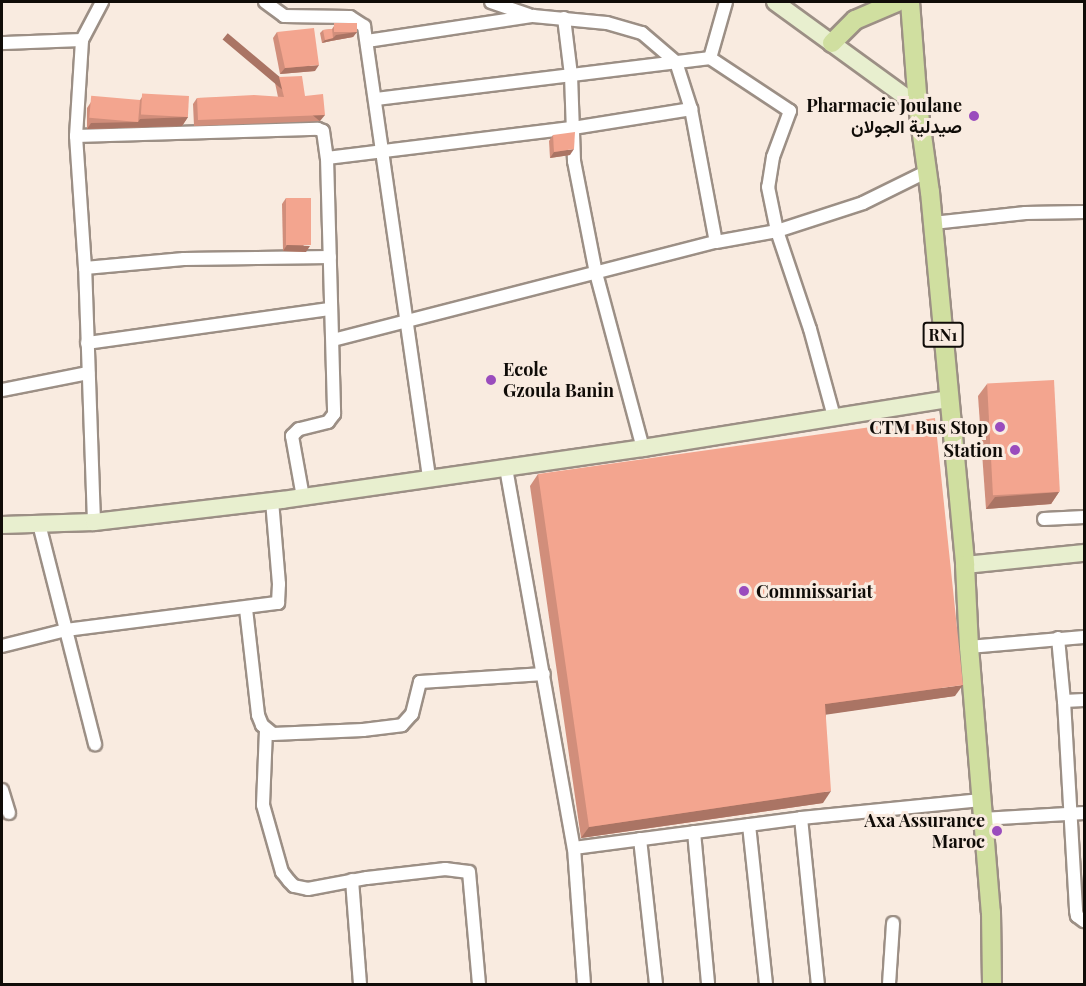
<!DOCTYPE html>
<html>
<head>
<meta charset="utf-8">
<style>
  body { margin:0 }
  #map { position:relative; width:1086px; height:986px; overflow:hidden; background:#f9ebe0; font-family:"Playfair Display",Vazirmatn,serif }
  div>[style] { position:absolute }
  .roads { filter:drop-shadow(2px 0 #9c8f85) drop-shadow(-2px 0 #9c8f85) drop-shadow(0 2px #9c8f85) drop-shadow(0 -2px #9c8f85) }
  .street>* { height:12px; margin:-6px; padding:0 6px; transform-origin:6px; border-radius:6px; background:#fff }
  .secondary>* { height:16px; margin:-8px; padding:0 8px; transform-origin:8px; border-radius:8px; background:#e8efcf }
  .primary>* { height:18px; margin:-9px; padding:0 9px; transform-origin:9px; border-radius:9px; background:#d0dfa0 }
  .wall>* { inset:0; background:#d18e7b }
  .shaded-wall>* { inset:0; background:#aa7464; transform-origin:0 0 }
  .building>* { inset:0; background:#f3a58f; transform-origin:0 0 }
  .dots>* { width:16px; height:16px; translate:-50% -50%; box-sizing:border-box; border:3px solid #f9ebe0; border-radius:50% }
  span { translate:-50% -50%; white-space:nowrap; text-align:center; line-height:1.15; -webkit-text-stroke:6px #f9ebe0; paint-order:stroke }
  .shield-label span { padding:2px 4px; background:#f9ebe0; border:2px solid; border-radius:4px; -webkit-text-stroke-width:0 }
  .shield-label { font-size:16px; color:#100c08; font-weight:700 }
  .poi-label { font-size:18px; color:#100c08; font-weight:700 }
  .right { translate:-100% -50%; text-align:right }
  .left { translate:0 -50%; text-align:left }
  .frame { position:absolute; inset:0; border:3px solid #100c08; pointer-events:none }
</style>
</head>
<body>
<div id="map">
  <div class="roads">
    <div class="street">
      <div style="left:265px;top:2px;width:24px;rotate:36deg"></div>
      <div style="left:284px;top:16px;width:66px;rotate:0.9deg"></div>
      <div style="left:350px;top:17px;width:17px;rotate:33deg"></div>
      <div style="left:364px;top:26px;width:456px;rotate:81.8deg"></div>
      <div style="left:491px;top:2px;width:40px;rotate:18.9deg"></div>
      <div style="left:726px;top:2px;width:58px;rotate:105.9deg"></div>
      <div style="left:710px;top:58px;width:96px;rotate:33.5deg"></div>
      <div style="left:790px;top:111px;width:49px;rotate:110.3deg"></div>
      <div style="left:773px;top:157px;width:30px;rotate:99deg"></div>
      <div style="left:768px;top:187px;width:45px;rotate:78.4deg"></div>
      <div style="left:777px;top:231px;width:103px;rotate:71.4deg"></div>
      <div style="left:810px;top:329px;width:91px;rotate:74.7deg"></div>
      <div style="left:564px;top:18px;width:57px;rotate:83deg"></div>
      <div style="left:571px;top:75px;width:86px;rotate:88deg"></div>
      <div style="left:574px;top:161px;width:114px;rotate:78.9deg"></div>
      <div style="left:596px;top:273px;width:181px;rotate:75deg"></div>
      <div style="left:367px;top:41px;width:168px;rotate:-8.6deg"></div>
      <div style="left:533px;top:16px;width:74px;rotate:5.4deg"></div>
      <div style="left:607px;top:23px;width:36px;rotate:16deg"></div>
      <div style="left:642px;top:33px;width:45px;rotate:40.5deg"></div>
      <div style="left:676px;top:62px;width:49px;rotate:72.3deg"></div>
      <div style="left:691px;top:109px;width:135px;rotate:79.4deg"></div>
      <div style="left:2px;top:43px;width:80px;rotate:-2.1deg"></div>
      <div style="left:376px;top:99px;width:337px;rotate:-7deg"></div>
      <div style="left:76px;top:136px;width:242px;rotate:-1.7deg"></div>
      <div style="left:318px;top:129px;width:5px;rotate:22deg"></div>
      <div style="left:323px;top:131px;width:27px;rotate:82deg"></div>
      <div style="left:327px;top:158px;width:256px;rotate:88.4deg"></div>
      <div style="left:334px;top:414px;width:10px;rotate:127deg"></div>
      <div style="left:328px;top:422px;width:30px;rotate:166deg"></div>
      <div style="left:299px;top:429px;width:10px;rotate:135deg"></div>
      <div style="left:292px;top:436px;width:62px;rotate:79.8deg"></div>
      <div style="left:327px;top:158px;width:248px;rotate:-7deg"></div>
      <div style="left:573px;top:128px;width:120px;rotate:-9.1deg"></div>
      <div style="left:933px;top:223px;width:93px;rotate:-6.2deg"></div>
      <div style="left:1025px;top:213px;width:59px;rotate:-1deg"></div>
      <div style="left:85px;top:268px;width:99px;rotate:-5.2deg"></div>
      <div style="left:184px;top:259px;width:146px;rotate:-0.8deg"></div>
      <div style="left:333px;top:340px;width:395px;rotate:-14.4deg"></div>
      <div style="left:716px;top:242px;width:62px;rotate:-10.2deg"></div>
      <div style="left:777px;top:231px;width:90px;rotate:-18deg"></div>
      <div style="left:863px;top:203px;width:72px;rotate:-26.2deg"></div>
      <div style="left:87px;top:343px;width:244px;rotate:-8deg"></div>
      <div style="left:2px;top:390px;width:88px;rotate:-11.2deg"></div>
      <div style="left:506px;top:468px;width:386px;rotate:79.9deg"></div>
      <div style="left:574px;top:848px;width:136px;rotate:85.8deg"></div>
      <div style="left:1044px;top:519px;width:40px;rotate:-2.9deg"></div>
      <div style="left:94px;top:522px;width:254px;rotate:-92deg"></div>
      <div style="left:85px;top:268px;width:132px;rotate:-93.9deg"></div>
      <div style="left:76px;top:136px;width:96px;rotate:-86.4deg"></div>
      <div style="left:82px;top:40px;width:43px;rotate:-62.2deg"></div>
      <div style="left:39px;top:524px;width:109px;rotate:75.7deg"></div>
      <div style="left:66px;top:630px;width:214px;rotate:-7.3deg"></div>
      <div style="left:278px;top:603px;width:19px;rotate:-87deg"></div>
      <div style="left:279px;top:584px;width:83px;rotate:-94.8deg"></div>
      <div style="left:246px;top:609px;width:107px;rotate:83.5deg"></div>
      <div style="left:258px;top:715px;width:11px;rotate:68deg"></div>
      <div style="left:262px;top:725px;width:14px;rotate:39deg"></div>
      <div style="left:273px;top:734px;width:90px;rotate:-2.5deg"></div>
      <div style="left:363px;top:730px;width:39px;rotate:-7deg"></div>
      <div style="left:402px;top:725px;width:15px;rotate:-48deg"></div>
      <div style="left:412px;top:714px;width:33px;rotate:-76deg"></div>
      <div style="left:420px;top:682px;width:124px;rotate:-3.7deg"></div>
      <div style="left:1058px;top:638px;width:63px;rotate:84.6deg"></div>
      <div style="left:2px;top:646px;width:66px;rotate:-14deg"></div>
      <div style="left:66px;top:630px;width:118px;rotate:75.7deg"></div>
      <div style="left:969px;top:647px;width:115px;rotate:-5deg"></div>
      <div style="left:1084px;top:700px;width:20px;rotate:177deg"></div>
      <div style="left:1064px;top:701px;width:210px;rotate:86.7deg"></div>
      <div style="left:1076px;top:911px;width:5px;rotate:79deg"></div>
      <div style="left:1077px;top:916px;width:9px;rotate:36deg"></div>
      <div style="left:266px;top:730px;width:75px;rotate:92.3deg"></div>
      <div style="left:263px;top:805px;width:70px;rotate:74.2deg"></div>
      <div style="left:282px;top:872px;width:11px;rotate:52deg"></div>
      <div style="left:289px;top:881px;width:7px;rotate:45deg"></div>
      <div style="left:294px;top:886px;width:14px;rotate:12deg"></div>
      <div style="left:308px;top:889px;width:60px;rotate:-10.6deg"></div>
      <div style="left:367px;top:878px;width:79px;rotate:-6.6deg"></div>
      <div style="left:445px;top:869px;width:24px;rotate:7deg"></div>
      <div style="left:469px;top:872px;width:112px;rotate:84.9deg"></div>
      <div style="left:2px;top:790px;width:24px;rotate:73deg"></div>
      <div style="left:801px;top:818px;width:167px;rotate:84.2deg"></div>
      <div style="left:982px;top:819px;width:102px;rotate:-3.4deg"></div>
      <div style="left:749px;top:825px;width:160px;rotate:83.9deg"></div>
      <div style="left:694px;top:832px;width:153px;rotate:84.7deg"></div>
      <div style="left:640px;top:839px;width:146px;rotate:83.7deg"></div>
      <div style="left:574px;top:848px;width:229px;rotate:-7.5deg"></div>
      <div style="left:801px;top:818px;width:181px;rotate:-5.7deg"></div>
      <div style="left:352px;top:880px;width:104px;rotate:85.6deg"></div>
      <div style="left:889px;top:984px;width:61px;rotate:-86.2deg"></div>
    </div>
    <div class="secondary">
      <div style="left:775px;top:2px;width:177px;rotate:36deg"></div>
      <div style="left:2px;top:525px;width:92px;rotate:-1.9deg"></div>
      <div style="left:94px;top:522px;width:189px;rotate:-6.7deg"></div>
      <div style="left:282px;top:500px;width:365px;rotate:-8.2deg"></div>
      <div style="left:643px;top:448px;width:310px;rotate:-9.1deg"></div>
      <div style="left:965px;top:565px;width:120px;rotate:-5.8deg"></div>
    </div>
    <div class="primary">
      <div style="left:910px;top:2px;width:104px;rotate:85.6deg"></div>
      <div style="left:918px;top:106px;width:87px;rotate:82.1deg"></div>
      <div style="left:930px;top:192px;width:375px;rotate:84.6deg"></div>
      <div style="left:965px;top:565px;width:82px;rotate:87.2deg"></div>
      <div style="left:969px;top:647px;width:266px;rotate:85.3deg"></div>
      <div style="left:991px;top:912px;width:72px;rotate:89.2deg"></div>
      <div style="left:832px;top:43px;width:33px;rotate:-45deg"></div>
      <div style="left:855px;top:20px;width:46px;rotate:-23.2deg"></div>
    </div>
  </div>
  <div class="wall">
    <div style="clip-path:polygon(334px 26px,357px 32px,353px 37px,331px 41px,322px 43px,320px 33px,323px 30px,332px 29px)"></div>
    <div style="clip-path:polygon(277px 32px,315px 71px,280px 74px,273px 38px)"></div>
    <div style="clip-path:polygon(279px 77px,305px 96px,320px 121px,194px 126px,193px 104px,197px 98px,278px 97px,275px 83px)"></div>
    <div style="clip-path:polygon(142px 97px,188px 117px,182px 126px,87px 129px,87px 108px,91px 102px,140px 100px)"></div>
    <div style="clip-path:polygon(553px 135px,570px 155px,550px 158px,549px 141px)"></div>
    <div style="clip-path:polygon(286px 198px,306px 252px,283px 251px,282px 204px)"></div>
    <div style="clip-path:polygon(987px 384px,1059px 492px,1051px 504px,986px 509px,978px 396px)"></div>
    <div style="clip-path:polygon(538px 474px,955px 696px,826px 714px,823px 803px,581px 838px,530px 486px)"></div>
  </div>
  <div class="shaded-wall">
    <div style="clip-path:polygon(357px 32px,353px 37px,331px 41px,322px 43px,325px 40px,333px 38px,336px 35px)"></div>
    <div style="clip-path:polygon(319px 65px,315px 71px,280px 74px,285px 68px)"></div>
    <div style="left:325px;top:115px;width:8px;height:127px;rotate:130deg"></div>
    <div style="clip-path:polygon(188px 117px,182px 126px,87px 129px,91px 123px,138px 122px,140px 119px)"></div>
    <div style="clip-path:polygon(574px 149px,570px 155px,550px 158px,554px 152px)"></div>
    <div style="clip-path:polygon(287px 245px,310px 246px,306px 252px,283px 251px)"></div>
    <div style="clip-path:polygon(1059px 492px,1051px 504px,986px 509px,995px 497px)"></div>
    <div style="clip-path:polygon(963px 685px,955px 696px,817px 716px,825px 704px)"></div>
    <div style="clip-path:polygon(831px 791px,823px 803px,581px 838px,589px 827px)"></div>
  </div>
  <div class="building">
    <div style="left:357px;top:23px;width:9px;height:23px;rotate:90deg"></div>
    <div style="clip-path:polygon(314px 28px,319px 65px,285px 68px,277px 32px)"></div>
    <div style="clip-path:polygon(332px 29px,333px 38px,325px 40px,323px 30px)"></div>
    <div style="clip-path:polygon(302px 76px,305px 96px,323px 94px,325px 115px,198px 120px,197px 98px,254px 95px,284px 97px,279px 77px)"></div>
    <div style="left:189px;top:96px;width:21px;height:47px;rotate:93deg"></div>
    <div style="left:140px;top:100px;width:22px;height:49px;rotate:95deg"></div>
    <div style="clip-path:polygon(575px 132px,574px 149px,554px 152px,553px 135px)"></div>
    <div style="left:286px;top:198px;width:25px;height:47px"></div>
    <div style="left:1054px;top:380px;width:112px;height:67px;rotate:87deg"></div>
    <div style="clip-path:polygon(935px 418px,963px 685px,825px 704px,831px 791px,589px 827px,538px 474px)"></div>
  </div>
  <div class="dots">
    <div style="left:974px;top:116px;background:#9a4cbd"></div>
    <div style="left:491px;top:380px;background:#9a4cbd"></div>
    <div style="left:1000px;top:427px;background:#9a4cbd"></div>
    <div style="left:1015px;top:450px;background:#9a4cbd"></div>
    <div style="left:744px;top:591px;background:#9a4cbd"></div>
    <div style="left:997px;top:831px;background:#9a4cbd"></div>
  </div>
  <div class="shield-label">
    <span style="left:943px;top:335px">RN1</span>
  </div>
  <div class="poi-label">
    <span class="right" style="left:962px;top:116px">Pharmacie Joulane<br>صيدلية الجولان</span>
    <span class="left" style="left:503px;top:380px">Ecole<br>Gzoula Banin</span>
    <span class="right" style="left:988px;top:427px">CTM Bus Stop</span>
    <span class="right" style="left:1003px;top:450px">Station</span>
    <span class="left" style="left:756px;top:591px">Commissariat</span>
    <span class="right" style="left:985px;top:831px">Axa Assurance<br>Maroc</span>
  </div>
  <div class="frame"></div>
</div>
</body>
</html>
